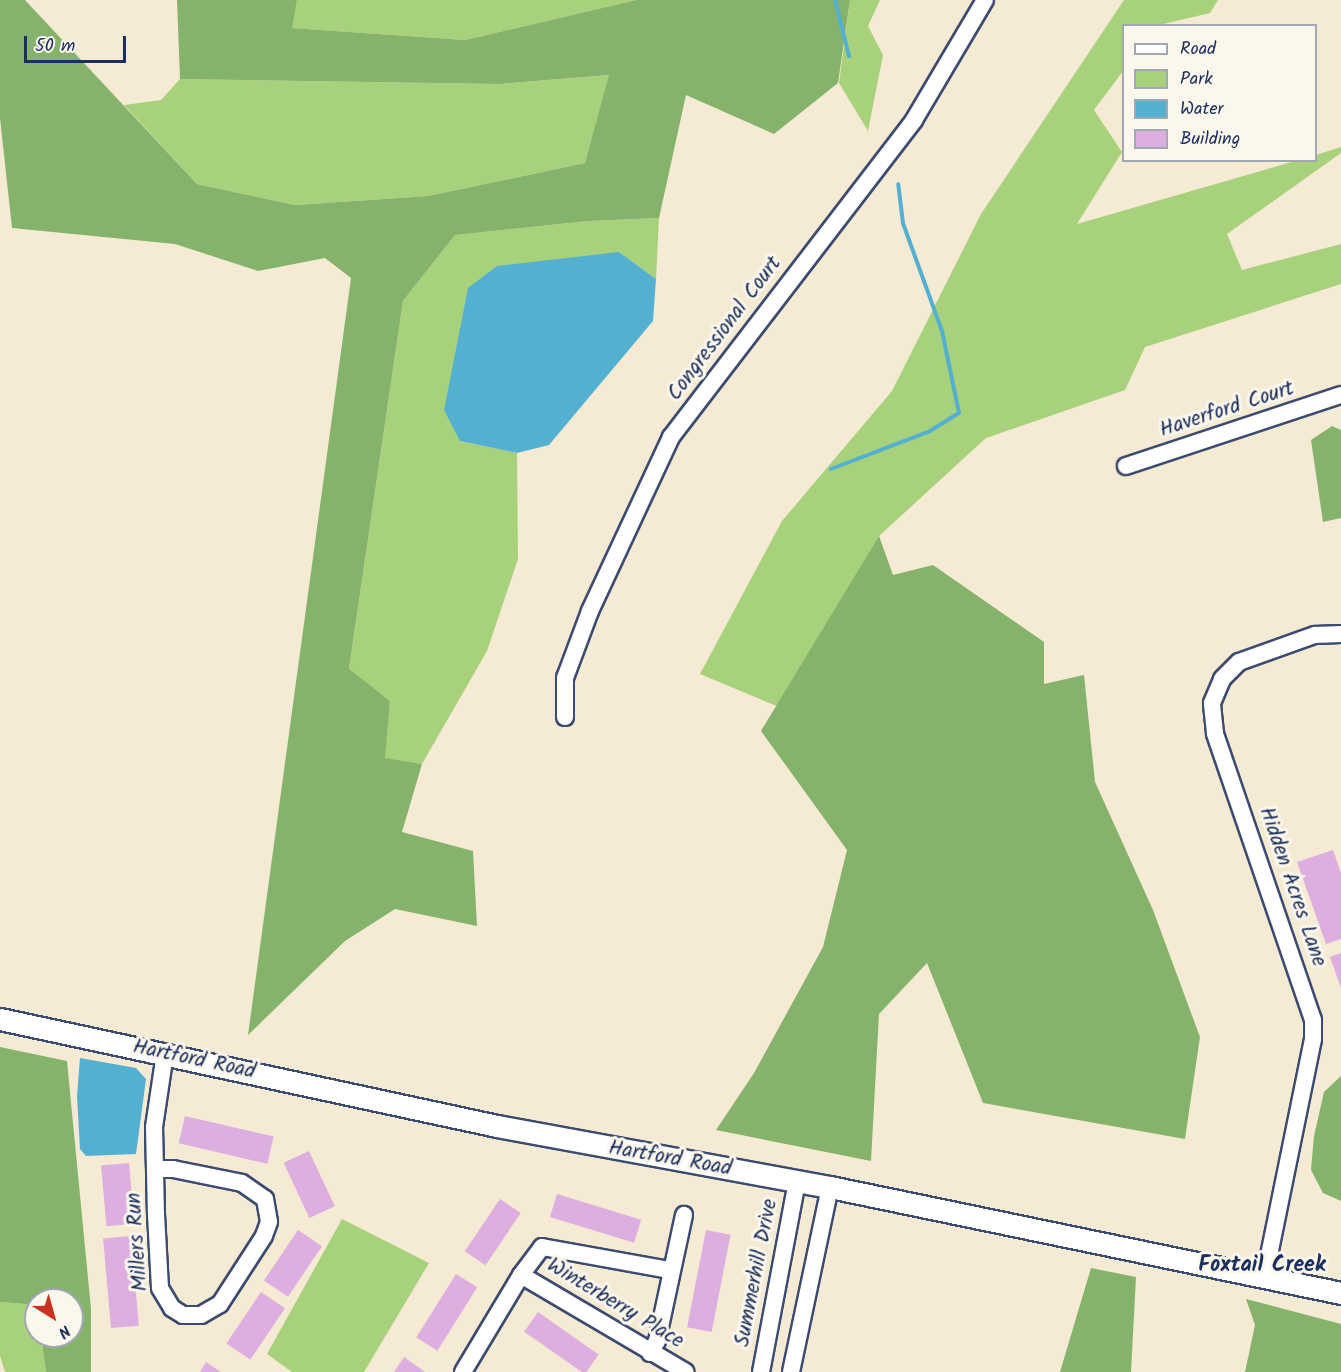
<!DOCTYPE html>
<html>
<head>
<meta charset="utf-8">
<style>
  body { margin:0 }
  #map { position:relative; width:1341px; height:1372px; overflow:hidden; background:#f5ead3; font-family:Kalam,sans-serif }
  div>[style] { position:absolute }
  .green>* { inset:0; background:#a8d17c }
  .forest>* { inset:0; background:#86b36c }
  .water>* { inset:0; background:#53b0d1 }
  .stream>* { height:4px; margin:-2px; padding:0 2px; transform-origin:2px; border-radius:2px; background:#53b0d1 }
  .building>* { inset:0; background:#ddafe0; transform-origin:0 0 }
  .roads { filter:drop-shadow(2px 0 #3c4b70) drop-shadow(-2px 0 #3c4b70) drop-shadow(0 2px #3c4b70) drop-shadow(0 -2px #3c4b70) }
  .minor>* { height:16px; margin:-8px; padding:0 8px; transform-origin:8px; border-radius:8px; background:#fff }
  .major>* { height:21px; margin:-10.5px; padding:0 10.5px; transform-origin:10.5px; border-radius:10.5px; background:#fff }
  span { translate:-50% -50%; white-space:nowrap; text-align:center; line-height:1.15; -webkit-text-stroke:6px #fbf7ec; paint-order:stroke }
  .street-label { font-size:21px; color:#1b2f5e }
  .neighbourhood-label { font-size:22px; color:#1b2f5e; font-weight:700 }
  .legend { position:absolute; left:1122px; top:24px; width:195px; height:138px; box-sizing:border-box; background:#fbf7ec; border:2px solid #a1a7b3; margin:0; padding:8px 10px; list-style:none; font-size:18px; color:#1b2f5e }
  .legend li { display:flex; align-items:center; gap:12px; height:30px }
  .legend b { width:30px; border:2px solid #a1a7b3 }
  .north { position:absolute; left:24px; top:1288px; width:60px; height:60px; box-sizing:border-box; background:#fbf7ec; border:2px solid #a1a7b3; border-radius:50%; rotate:143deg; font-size:16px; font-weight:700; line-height:24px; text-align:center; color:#1b2f5e }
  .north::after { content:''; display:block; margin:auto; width:21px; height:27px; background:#c8321e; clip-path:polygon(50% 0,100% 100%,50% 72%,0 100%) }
  .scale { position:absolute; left:24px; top:36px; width:102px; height:27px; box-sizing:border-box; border:3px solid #1b2f5e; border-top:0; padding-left:8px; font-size:18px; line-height:21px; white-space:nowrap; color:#1b2f5e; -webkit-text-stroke:4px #fbf7ec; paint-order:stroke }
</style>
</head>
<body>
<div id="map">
  <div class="green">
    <div style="clip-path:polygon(297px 0,636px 0,465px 40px,291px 28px)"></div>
    <div style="clip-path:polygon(850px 0,880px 0,868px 26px,883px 55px,868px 131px,839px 83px)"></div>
    <div style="clip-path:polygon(1124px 0,1218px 0,1210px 13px,1159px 25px,1124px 26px,1123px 71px,1094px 110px,1122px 152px,1077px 224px,1295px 161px,1316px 160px,1316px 155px,1341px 147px,1341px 153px,1227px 234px,1242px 270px,1341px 244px,1341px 284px,1145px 347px,1125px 390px,986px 438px,879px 536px,779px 707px,700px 674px,782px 521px,892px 391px,981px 214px)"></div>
    <div style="clip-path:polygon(610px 75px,585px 163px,428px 196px,295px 205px,197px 184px,124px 105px,161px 100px,180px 79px,500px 84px)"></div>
    <div style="clip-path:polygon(659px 218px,656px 279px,619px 252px,460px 441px,517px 453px,518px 559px,487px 651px,422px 764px,384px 759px,390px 701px,349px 670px,403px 301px,455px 235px,588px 221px)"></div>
    <div style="clip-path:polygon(342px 1219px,429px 1263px,364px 1372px,292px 1372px,267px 1354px)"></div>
    <div style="clip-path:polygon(0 1302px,36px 1305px,36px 1336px,41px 1336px,46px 1372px,5px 1372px,0 1356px)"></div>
  </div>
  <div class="forest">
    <div style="clip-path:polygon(0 0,25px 0,197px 184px,295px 205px,428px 196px,585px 163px,609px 75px,500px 84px,180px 79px,177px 0,297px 0,292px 28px,465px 40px,636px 0,850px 0,838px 83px,774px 134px,686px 95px,659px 218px,588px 221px,455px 235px,403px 301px,349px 669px,390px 701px,385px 758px,422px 764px,402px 832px,473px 851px,477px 926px,395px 909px,345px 941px,248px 1035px,351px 278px,325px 258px,258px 271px,175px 244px,12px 228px,0 118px)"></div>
    <div style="clip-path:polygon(1332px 426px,1341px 430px,1341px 518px,1323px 522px,1311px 440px)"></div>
    <div style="clip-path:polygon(879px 536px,893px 575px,933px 565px,1044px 642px,1044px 684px,1084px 675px,1095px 782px,1153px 910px,1200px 1037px,1185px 1139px,983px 1103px,927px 963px,879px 1014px,871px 1161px,716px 1130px,754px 1073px,823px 947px,847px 850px,761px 731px)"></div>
    <div style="clip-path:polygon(0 1047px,67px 1061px,91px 1309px,91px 1372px,46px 1372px,41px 1336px,72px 1336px,72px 1300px,36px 1300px,36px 1305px,0 1302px)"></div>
    <div style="clip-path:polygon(1341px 1076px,1341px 1201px,1323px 1193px,1311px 1170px,1314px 1136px,1324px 1092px)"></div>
    <div style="clip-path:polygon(1091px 1268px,1136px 1277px,1131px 1372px,1060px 1372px)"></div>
    <div style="clip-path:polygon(1246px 1299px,1341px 1324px,1341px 1372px,1245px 1372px,1255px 1325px)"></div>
  </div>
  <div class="water">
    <div style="clip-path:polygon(619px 252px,656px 279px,653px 321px,549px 445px,517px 453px,460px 441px,444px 410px,468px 288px,497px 266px)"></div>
    <div style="clip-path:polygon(80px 1058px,136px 1068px,146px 1079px,136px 1154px,86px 1156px,80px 1149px,77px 1096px)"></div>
  </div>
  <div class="stream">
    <div style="left:835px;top:0;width:58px;rotate:76deg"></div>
    <div style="left:831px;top:469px;width:106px;rotate:-21deg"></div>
    <div style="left:930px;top:431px;width:34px;rotate:-32deg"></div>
    <div style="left:959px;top:413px;width:84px;rotate:-101.7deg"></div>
    <div style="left:942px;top:331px;width:115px;rotate:-109.9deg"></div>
    <div style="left:903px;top:223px;width:39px;rotate:-97deg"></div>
  </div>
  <div class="building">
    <div style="clip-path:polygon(1333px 850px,1341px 873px,1341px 939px,1326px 944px,1297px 862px)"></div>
    <div style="clip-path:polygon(1341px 953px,1341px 988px,1330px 957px)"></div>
    <div style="left:185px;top:1116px;width:91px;height:28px;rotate:13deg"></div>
    <div style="left:309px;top:1151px;width:61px;height:28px;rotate:65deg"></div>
    <div style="left:129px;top:1163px;width:61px;height:28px;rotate:85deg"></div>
    <div style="left:557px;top:1194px;width:88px;height:24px;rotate:17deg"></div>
    <div style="left:500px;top:1199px;width:25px;height:63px;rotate:34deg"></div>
    <div style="left:298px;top:1230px;width:29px;height:61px;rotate:34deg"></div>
    <div style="left:706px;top:1230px;width:25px;height:99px;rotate:11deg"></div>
    <div style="left:131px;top:1236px;width:90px;height:28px;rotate:85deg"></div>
    <div style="left:456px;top:1274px;width:25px;height:75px;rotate:32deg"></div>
    <div style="left:261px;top:1292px;width:29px;height:62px;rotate:34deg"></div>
    <div style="left:538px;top:1312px;width:74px;height:24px;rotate:35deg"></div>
    <div style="clip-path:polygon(404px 1357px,425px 1372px,394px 1372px)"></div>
    <div style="clip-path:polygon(206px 1362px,221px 1372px,200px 1372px)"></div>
  </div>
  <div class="roads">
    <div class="minor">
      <div style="left:1126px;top:466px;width:226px;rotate:-18.3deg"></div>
      <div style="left:565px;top:717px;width:39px;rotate:-90deg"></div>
      <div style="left:565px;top:678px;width:72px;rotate:-69.5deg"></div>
      <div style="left:590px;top:611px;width:192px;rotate:-65deg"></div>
      <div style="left:671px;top:437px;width:399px;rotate:-52.5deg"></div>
      <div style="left:914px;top:120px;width:139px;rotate:-59.4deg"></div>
      <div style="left:155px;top:1169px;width:18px"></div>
      <div style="left:173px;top:1169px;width:70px;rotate:11.5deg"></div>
      <div style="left:242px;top:1183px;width:28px;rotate:35deg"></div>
      <div style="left:265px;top:1199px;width:23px;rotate:80deg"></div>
      <div style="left:269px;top:1222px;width:15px;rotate:110deg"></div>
      <div style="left:264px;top:1236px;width:81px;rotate:122.9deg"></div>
      <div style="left:220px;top:1304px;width:22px;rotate:150deg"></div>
      <div style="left:201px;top:1315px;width:18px;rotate:180deg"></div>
      <div style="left:183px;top:1315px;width:13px;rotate:-148deg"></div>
      <div style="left:172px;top:1308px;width:23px;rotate:-121deg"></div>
      <div style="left:160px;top:1288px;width:73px;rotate:-93.1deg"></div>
      <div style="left:156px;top:1215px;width:88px;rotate:-91.3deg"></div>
      <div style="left:154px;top:1127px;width:75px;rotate:-81.5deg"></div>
      <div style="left:521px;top:1275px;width:191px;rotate:30.5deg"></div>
      <div style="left:1265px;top:1275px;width:241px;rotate:-78.5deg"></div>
      <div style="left:1313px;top:1039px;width:19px;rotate:-90deg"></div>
      <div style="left:1313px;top:1020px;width:303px;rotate:-108.9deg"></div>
      <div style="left:1215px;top:733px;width:30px;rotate:-96deg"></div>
      <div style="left:1212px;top:703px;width:26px;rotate:-67deg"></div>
      <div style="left:1222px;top:679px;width:24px;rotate:-45deg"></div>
      <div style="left:1239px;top:662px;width:81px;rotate:-19.6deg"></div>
      <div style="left:1315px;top:635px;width:26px;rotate:-2deg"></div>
      <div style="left:650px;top:1353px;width:14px;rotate:-60deg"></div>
      <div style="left:657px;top:1341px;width:129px;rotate:-77.9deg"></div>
      <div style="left:463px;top:1372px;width:113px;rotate:-59.1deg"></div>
      <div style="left:521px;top:1275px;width:35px;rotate:-53deg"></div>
      <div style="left:542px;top:1247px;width:130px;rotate:10.2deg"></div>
      <div style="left:761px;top:1372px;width:193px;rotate:-79.3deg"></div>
      <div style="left:791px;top:1372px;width:189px;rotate:-78.1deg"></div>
    </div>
    <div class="major">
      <div style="left:0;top:1019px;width:508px;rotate:12.15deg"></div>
      <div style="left:497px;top:1126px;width:339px;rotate:10.4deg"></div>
      <div style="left:830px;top:1187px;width:522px;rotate:11.72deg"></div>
    </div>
  </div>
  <div class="street-label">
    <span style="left:725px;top:329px;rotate:-53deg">Congressional Court</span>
    <span style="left:1227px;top:410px;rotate:-18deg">Haverford Court</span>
    <span style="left:1292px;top:887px;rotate:71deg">Hidden Acres Lane</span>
    <span style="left:194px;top:1060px;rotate:12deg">Hartford Road</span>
    <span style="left:670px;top:1159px;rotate:10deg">Hartford Road</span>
    <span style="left:138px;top:1242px;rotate:-94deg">Millers Run</span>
    <span style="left:757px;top:1273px;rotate:-79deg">Summerhill Drive</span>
    <span style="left:615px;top:1304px;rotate:31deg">Winterberry Place</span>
  </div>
  <div class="neighbourhood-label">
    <span style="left:1262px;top:1266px">Foxtail Creek</span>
  </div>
  <ul class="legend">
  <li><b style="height:8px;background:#fff"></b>Road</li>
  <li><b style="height:16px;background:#a8d17c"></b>Park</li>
  <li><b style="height:16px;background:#53b0d1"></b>Water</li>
  <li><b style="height:16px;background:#ddafe0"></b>Building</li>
  </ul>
  <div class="north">N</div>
  <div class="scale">50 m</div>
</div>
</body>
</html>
